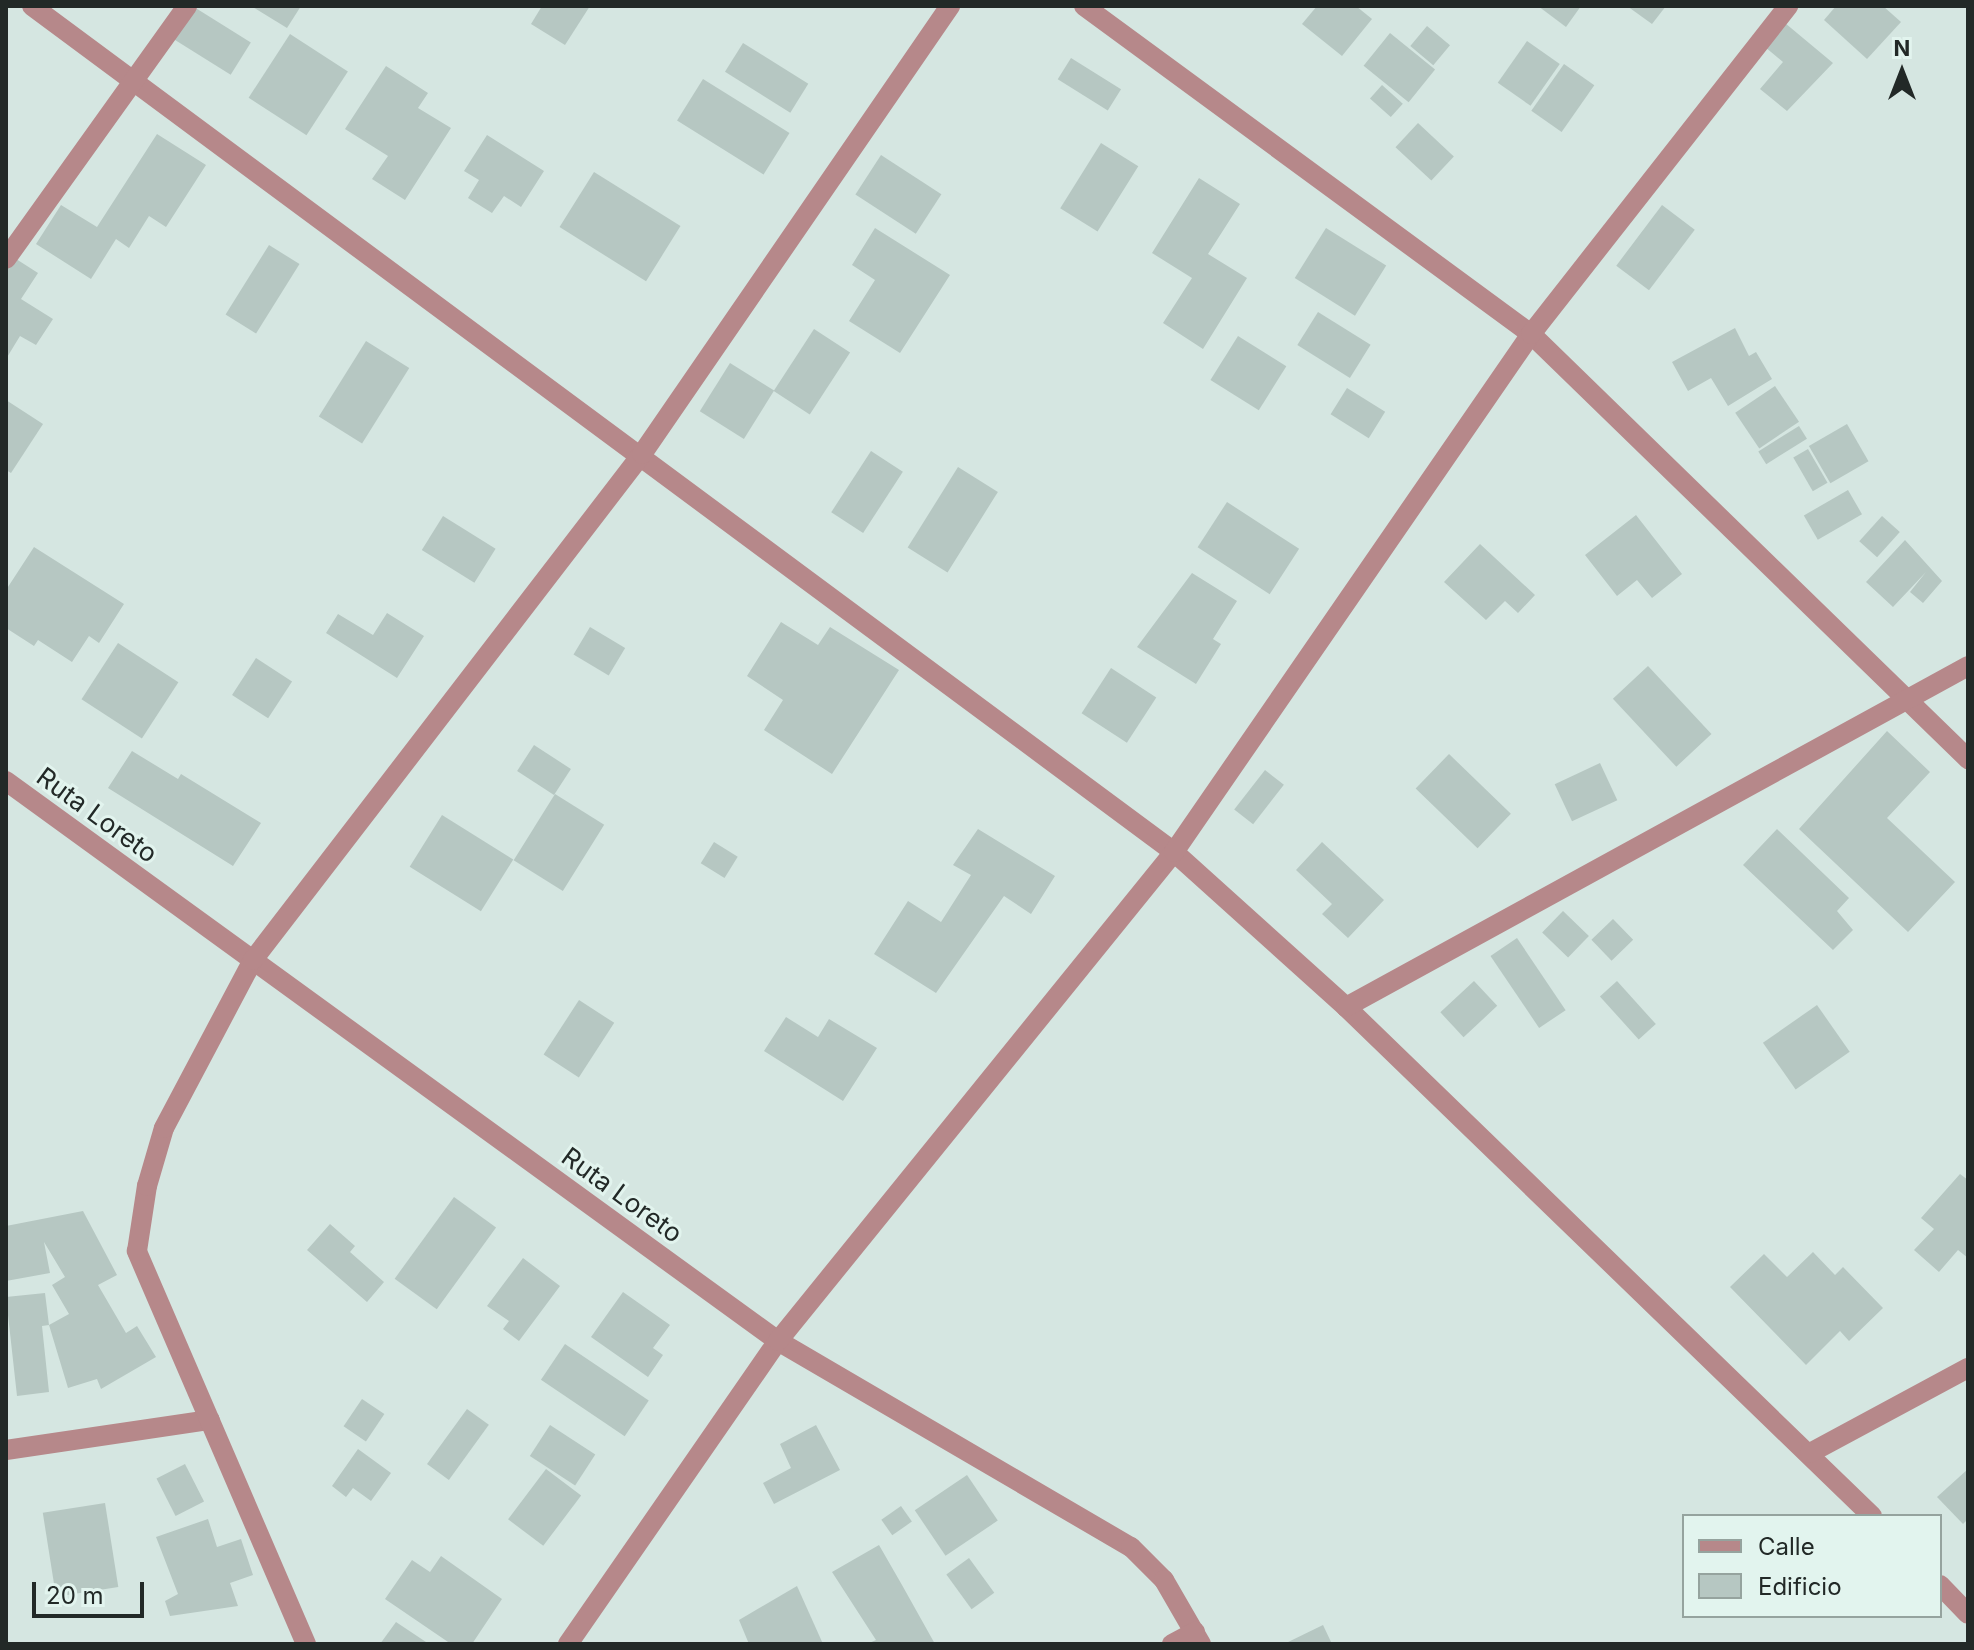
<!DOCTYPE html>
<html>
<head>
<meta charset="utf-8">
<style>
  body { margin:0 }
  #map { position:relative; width:1974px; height:1650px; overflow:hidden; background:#d5e6e1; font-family:Inter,sans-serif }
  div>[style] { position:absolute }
  .building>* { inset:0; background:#b6c7c2; transform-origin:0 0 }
  .street>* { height:20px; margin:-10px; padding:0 10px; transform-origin:10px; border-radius:10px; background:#b6888a }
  span { translate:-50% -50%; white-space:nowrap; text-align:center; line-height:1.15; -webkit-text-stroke:6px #e2f4ee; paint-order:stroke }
  .street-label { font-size:26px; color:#222927 }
  .frame { position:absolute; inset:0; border:8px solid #222927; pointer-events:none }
  .legend { position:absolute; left:1682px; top:1514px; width:260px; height:104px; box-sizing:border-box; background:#e2f4ee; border:2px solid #95a39e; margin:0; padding:10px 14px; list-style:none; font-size:24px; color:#222927 }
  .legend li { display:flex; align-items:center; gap:16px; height:40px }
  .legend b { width:40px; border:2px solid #95a39e }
  .north { position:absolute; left:1862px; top:32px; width:80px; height:80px; -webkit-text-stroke:6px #e2f4ee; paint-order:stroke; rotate:0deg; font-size:22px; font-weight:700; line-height:32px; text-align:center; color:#222927 }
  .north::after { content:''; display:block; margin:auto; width:28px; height:36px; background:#222927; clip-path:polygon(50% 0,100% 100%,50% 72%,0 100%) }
  .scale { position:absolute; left:32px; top:1582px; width:112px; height:36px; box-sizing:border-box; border:4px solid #222927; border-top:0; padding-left:10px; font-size:24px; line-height:28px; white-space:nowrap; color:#222927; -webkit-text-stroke:6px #e2f4ee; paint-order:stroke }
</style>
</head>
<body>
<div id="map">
  <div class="building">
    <div style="clip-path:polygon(251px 6px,301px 6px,287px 28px)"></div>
    <div style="clip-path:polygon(542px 6px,590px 6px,565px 45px,531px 24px)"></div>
    <div style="clip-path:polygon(1317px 6px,1356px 6px,1372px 19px,1342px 56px,1302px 24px)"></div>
    <div style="clip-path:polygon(1538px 6px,1581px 6px,1566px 27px)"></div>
    <div style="clip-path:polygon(1627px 6px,1666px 6px,1652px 24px)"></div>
    <div style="clip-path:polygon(1836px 6px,1883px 6px,1901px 22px,1867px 59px,1824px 20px)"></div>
    <div style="left:194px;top:7px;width:67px;height:38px;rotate:32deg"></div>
    <div style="clip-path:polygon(1785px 23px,1833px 63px,1787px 111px,1760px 89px,1783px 62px,1765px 47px)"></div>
    <div style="left:1427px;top:26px;width:30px;height:26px;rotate:40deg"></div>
    <div style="left:1390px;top:33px;width:58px;height:42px;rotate:39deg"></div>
    <div style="left:290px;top:34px;width:69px;height:76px;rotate:33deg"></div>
    <div style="left:1527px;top:41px;width:40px;height:51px;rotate:35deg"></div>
    <div style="left:743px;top:43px;width:77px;height:34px;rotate:32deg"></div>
    <div style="left:1071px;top:58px;width:59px;height:25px;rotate:32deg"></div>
    <div style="left:1564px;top:64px;width:37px;height:57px;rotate:35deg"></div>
    <div style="clip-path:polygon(386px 66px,428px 93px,418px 108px,451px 128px,405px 200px,372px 179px,388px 156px,345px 129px)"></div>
    <div style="left:703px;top:79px;width:102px;height:49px;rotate:32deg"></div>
    <div style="left:1382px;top:85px;width:28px;height:18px;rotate:42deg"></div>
    <div style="left:1418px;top:123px;width:49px;height:33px;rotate:43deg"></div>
    <div style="clip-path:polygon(157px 134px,206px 165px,166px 227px,149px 216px,129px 248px,116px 239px,91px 279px,36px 244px,61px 205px,97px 227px)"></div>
    <div style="clip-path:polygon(487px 135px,544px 171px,521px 207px,504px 196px,492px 213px,468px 198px,479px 180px,464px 171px)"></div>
    <div style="left:1101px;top:143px;width:44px;height:77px;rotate:32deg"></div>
    <div style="left:881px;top:155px;width:72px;height:47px;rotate:33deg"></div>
    <div style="left:594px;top:172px;width:102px;height:65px;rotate:32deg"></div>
    <div style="clip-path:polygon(1199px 178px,1240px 204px,1208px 254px,1247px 278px,1203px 349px,1163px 323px,1192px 278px,1152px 253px)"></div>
    <div style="left:1662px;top:205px;width:41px;height:76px;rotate:37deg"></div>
    <div style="clip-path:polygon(875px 228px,950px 275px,900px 353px,849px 321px,875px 280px,852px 265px)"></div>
    <div style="left:1326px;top:228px;width:71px;height:59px;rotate:32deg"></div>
    <div style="left:269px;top:245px;width:36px;height:82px;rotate:32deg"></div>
    <div style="clip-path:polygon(13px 257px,38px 273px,21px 299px,53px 319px,36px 345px,20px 336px,6px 359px,6px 267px)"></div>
    <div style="left:1318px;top:312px;width:62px;height:39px;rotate:32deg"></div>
    <div style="clip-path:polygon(1735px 328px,1749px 356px,1756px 352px,1772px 379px,1728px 406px,1711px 378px,1688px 391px,1672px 362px)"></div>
    <div style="left:814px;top:329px;width:43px;height:74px;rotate:33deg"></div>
    <div style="left:1238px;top:336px;width:57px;height:52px;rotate:32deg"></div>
    <div style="left:366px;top:341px;width:51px;height:89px;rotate:32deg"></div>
    <div style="left:730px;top:363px;width:52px;height:57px;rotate:32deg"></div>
    <div style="left:1775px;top:386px;width:43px;height:48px;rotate:56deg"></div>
    <div style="left:1347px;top:388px;width:45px;height:31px;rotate:32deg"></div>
    <div style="clip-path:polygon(6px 400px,43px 424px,11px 473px,6px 470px)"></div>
    <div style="left:1847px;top:424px;width:43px;height:44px;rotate:60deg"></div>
    <div style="left:1799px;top:426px;width:15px;height:48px;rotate:58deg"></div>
    <div style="left:1808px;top:449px;width:39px;height:17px;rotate:60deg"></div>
    <div style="left:871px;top:451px;width:38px;height:73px;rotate:33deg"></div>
    <div style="left:958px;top:467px;width:47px;height:95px;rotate:32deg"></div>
    <div style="left:1848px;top:490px;width:28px;height:51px;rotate:60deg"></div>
    <div style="left:1227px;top:502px;width:86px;height:54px;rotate:33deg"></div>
    <div style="clip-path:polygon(1636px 515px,1682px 574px,1652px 598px,1637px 580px,1617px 596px,1585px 555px)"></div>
    <div style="left:443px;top:516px;width:62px;height:40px;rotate:32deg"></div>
    <div style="left:1882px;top:516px;width:24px;height:34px;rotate:42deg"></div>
    <div style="clip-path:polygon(1905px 540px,1942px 581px,1923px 603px,1910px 592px,1926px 572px,1893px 607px,1866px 582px)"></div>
    <div style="clip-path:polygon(1480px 544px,1535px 595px,1518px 613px,1505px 601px,1486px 620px,1444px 582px)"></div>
    <div style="clip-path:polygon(34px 547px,124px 604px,99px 643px,89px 636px,72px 662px,38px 640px,34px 646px,6px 628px,6px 590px)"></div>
    <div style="clip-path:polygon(1192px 573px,1237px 601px,1213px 639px,1221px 644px,1196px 684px,1137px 647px)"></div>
    <div style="clip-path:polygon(387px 613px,424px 636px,397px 678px,326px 633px,338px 614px,373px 635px)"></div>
    <div style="clip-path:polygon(781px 622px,818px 645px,830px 627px,899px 670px,832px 774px,764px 730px,783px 700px,747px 676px)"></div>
    <div style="left:590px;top:627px;width:41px;height:32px;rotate:31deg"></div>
    <div style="left:118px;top:643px;width:72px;height:67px;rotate:33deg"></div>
    <div style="left:256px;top:658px;width:43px;height:44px;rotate:33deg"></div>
    <div style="left:1648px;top:666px;width:93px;height:48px;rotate:47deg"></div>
    <div style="left:1111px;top:668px;width:54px;height:54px;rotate:33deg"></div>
    <div style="clip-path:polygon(1887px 731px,1930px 772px,1887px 818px,1955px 882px,1908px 932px,1799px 829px)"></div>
    <div style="left:534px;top:745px;width:44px;height:31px;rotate:33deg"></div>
    <div style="clip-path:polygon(132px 751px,178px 779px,181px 774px,261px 823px,233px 866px,108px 788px)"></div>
    <div style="left:1449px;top:754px;width:86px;height:48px;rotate:44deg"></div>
    <div style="left:1600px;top:763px;width:41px;height:50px;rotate:65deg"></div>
    <div style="left:1265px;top:770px;width:24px;height:50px;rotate:38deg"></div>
    <div style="left:555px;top:794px;width:58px;height:78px;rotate:32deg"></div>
    <div style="left:442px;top:815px;width:84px;height:61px;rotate:32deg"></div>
    <div style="clip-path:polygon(978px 829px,1055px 876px,1031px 914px,1004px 896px,936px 993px,874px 954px,908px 901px,941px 922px,971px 875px,953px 865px)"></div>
    <div style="clip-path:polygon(1777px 829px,1849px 898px,1837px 911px,1853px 930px,1833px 950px,1743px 865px)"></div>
    <div style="left:714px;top:842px;width:28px;height:25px;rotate:32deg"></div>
    <div style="clip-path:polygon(1322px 842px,1384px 900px,1348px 938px,1322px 914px,1332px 904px,1296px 870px)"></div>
    <div style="left:1563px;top:911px;width:36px;height:30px;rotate:44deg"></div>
    <div style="left:1613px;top:919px;width:29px;height:30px;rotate:46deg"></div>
    <div style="left:1517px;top:938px;width:87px;height:32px;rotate:56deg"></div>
    <div style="left:1474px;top:981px;width:34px;height:46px;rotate:47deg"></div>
    <div style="left:1617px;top:981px;width:58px;height:23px;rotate:48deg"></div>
    <div style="left:579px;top:1000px;width:42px;height:65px;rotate:33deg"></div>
    <div style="left:1817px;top:1005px;width:57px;height:66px;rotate:55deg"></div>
    <div style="clip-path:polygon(786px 1017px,818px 1037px,829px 1019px,877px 1048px,843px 1101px,764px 1051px)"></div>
    <div style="clip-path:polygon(1960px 1174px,1968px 1180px,1968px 1258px,1958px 1250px,1939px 1272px,1914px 1250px,1934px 1229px,1921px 1218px)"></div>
    <div style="left:454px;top:1197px;width:52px;height:101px;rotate:36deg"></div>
    <div style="clip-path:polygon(83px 1211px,117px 1275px,98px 1285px,126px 1333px,137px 1326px,156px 1357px,101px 1389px,97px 1379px,68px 1388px,49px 1325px,69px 1314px,52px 1285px,65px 1277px,44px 1242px,50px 1273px,6px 1281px,6px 1226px)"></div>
    <div style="clip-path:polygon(330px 1224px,355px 1246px,350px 1252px,384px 1282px,367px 1302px,307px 1250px)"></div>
    <div style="clip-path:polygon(1813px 1252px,1835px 1275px,1843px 1267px,1883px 1308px,1849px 1341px,1840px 1331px,1806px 1365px,1730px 1287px,1764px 1254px,1787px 1277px)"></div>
    <div style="clip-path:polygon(523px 1258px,560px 1286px,519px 1341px,503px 1329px,509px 1321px,487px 1306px)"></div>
    <div style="clip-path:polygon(623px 1292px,670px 1325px,653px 1348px,663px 1355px,648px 1377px,591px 1337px)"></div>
    <div style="clip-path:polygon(45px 1293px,49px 1325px,42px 1326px,49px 1392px,17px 1396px,6px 1297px)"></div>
    <div style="left:565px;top:1344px;width:101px;height:43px;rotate:34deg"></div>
    <div style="left:362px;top:1399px;width:27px;height:33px;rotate:34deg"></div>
    <div style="left:467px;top:1409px;width:27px;height:68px;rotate:36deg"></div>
    <div style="left:550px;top:1425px;width:54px;height:37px;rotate:33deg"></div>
    <div style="clip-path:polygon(816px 1425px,840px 1470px,774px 1504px,763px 1483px,791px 1468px,780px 1444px)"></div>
    <div style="clip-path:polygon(358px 1449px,391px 1473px,371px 1501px,353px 1488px,346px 1497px,332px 1486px)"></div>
    <div style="left:185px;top:1464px;width:42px;height:32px;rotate:63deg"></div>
    <div style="left:546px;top:1469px;width:44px;height:63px;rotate:37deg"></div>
    <div style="clip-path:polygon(1968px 1469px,1968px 1519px,1963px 1524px,1937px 1497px)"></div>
    <div style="left:967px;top:1475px;width:55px;height:63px;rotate:56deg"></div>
    <div style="left:105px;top:1503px;width:85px;height:63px;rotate:81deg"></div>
    <div style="left:901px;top:1506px;width:19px;height:24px;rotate:55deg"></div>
    <div style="clip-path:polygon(208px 1519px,217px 1547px,241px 1539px,253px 1575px,230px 1583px,238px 1606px,170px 1616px,165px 1601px,178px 1594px,156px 1537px)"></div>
    <div style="clip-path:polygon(879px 1545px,902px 1585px,935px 1644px,867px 1644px,876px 1640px,832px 1572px)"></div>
    <div style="clip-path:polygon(441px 1556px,502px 1599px,472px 1644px,451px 1644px,385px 1599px,412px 1560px,430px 1572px)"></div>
    <div style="left:969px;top:1558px;width:43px;height:28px;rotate:54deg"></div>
    <div style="clip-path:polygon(797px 1586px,823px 1644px,749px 1644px,739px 1620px)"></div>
    <div style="clip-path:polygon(396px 1622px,429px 1644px,380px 1644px)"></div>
    <div style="clip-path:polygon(1323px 1625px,1332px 1644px,1284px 1644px)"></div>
  </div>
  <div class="street">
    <div style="left:32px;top:6px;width:1421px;rotate:36.53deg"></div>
    <div style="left:1174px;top:852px;width:232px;rotate:42deg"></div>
    <div style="left:1346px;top:1007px;width:732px;rotate:44.06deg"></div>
    <div style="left:1084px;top:6px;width:554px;rotate:36.27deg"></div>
    <div style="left:1531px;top:334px;width:610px;rotate:44.2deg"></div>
    <div style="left:6px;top:259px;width:311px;rotate:-54.4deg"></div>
    <div style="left:6px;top:781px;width:954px;rotate:35.96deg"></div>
    <div style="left:778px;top:1341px;width:409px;rotate:30.3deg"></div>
    <div style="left:1131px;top:1547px;width:47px;rotate:45deg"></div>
    <div style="left:1164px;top:1580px;width:74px;rotate:60deg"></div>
    <div style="left:1346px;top:1007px;width:709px;rotate:-28.73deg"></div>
    <div style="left:6px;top:1450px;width:206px;rotate:-8.4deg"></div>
    <div style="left:1810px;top:1453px;width:179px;rotate:-28.3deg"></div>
    <div style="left:1940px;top:1585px;width:40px;rotate:46deg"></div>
    <div style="left:306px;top:1644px;width:428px;rotate:-113.3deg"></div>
    <div style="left:137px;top:1251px;width:66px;rotate:-81.3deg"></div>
    <div style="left:147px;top:1186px;width:60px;rotate:-73.7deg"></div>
    <div style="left:164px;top:1128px;width:190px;rotate:-62.1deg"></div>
    <div style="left:253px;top:960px;width:638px;rotate:-52.45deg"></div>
    <div style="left:642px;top:454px;width:544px;rotate:-55.49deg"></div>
    <div style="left:568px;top:1644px;width:369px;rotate:-55.3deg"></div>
    <div style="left:778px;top:1341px;width:629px;rotate:-51deg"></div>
    <div style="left:1174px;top:852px;width:629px;rotate:-55.43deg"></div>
    <div style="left:1531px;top:334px;width:417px;rotate:-51.9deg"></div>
    <div style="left:1172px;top:1644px;width:26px;rotate:-28deg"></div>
  </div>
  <div class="street-label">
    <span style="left:97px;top:815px;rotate:36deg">Ruta Loreto</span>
    <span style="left:622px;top:1195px;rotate:36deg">Ruta Loreto</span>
  </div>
  <div class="frame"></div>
  <ul class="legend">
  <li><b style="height:10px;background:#b6888a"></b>Calle</li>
  <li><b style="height:22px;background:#b6c7c2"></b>Edificio</li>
  </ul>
  <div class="north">N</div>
  <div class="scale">20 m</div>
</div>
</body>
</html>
